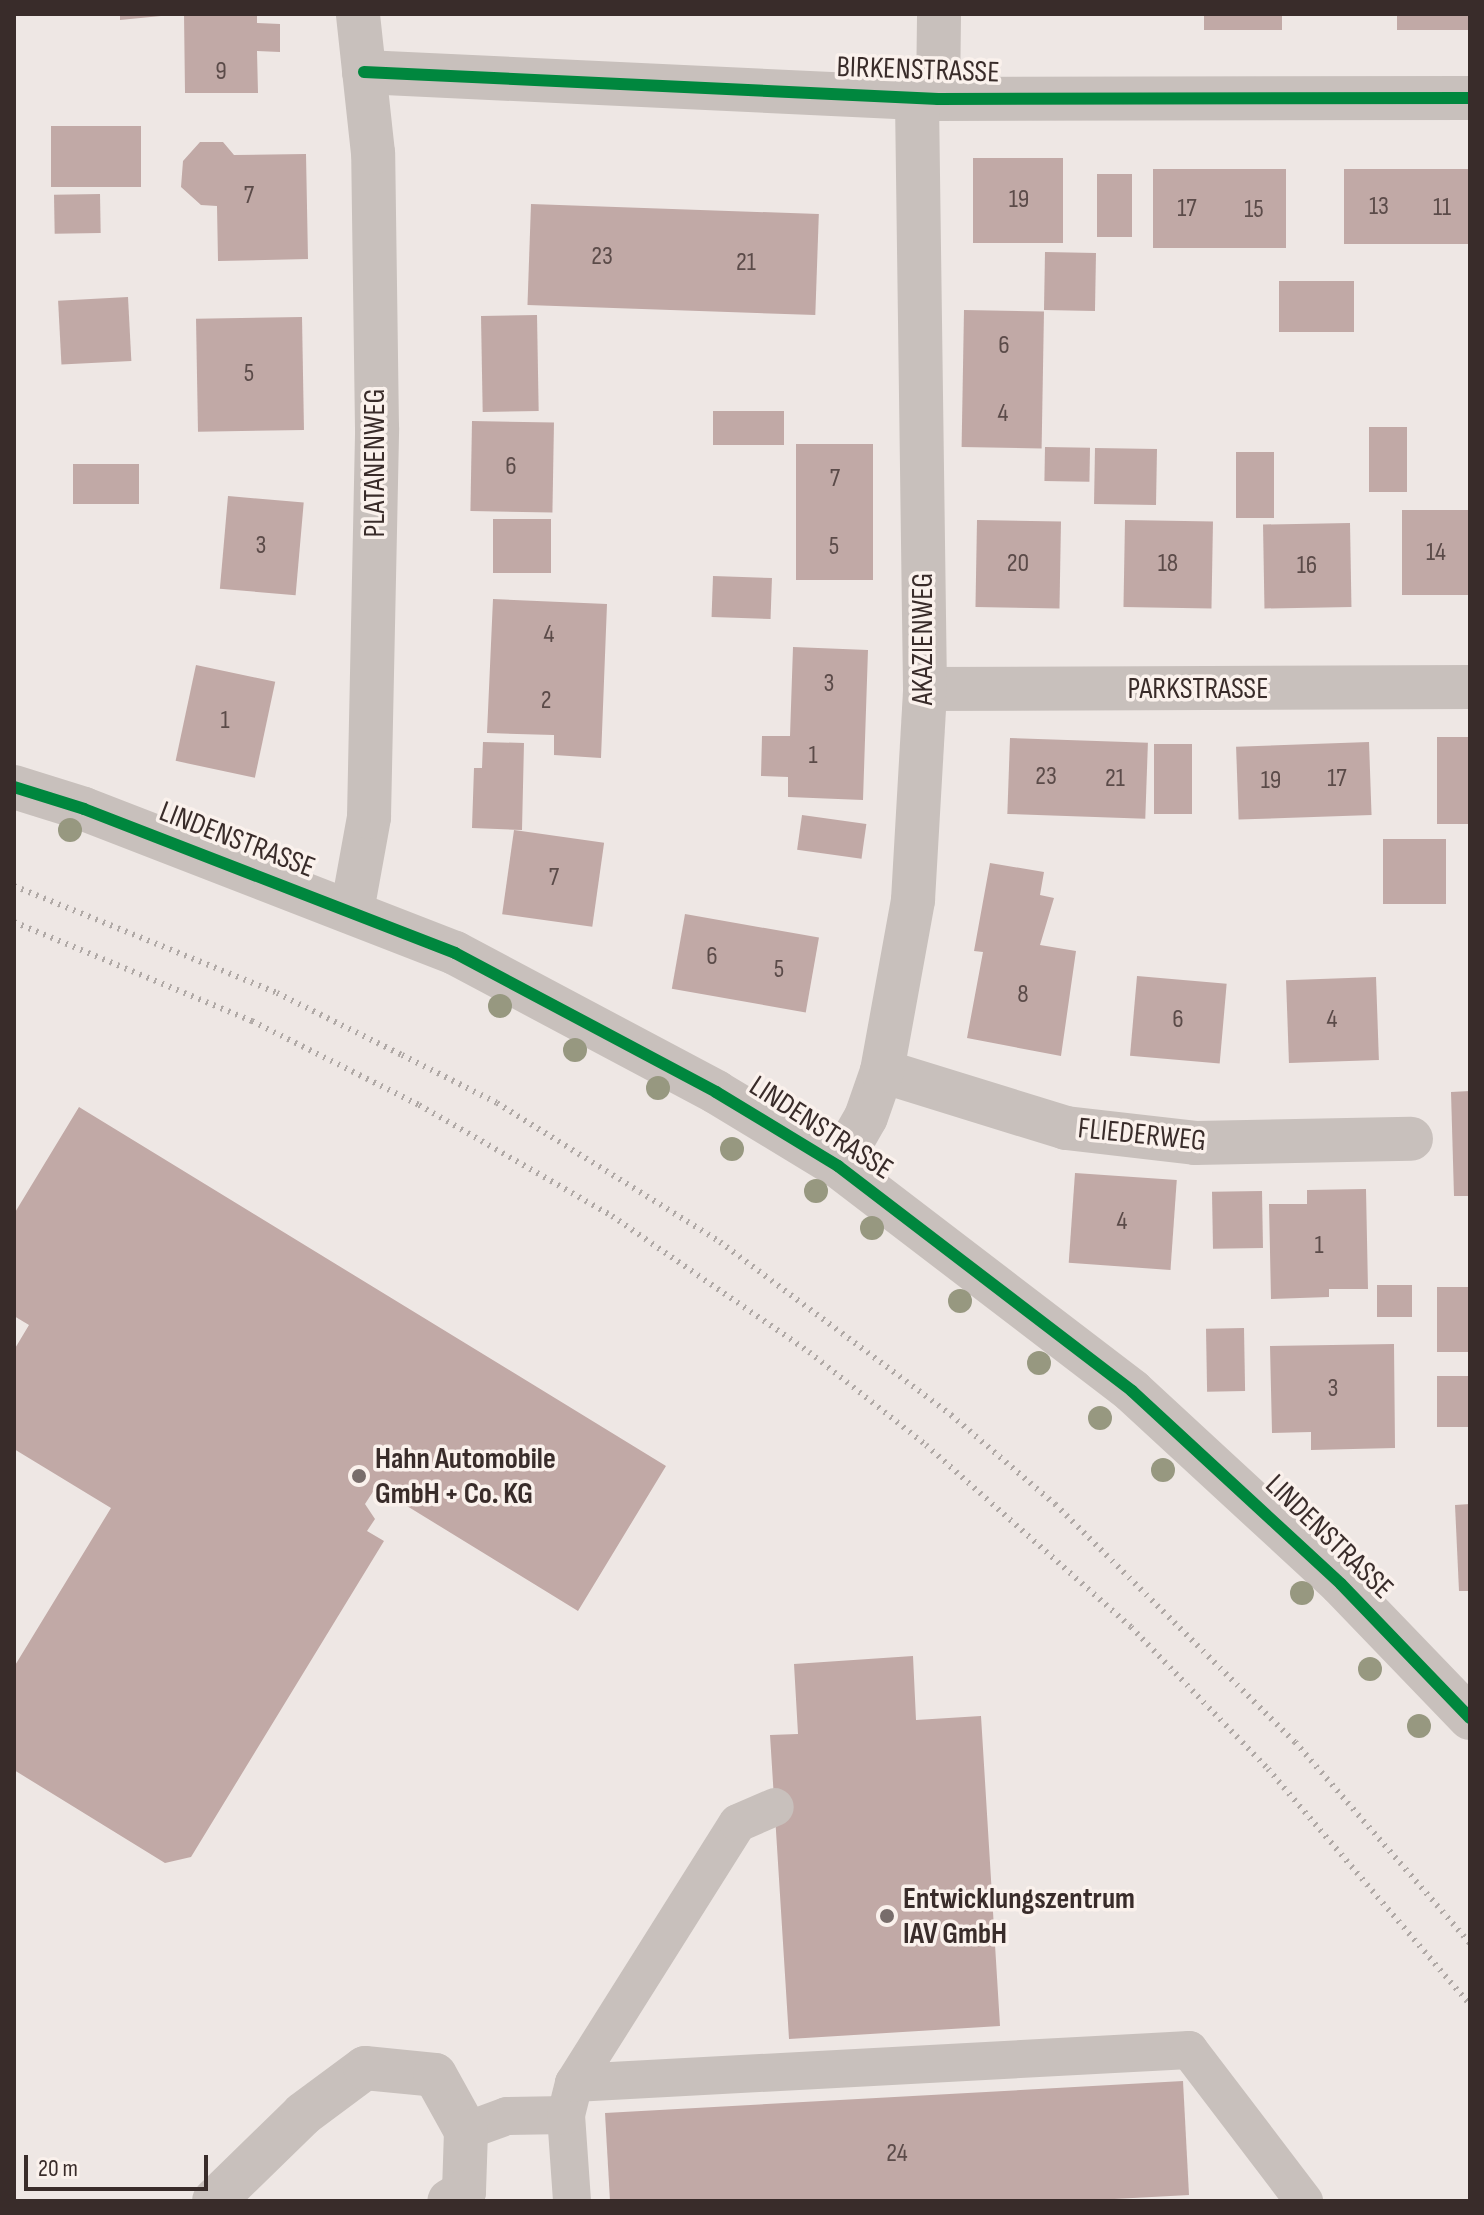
<!DOCTYPE html>
<html>
<head>
<meta charset="utf-8">
<style>
  body { margin:0 }
  #map { position:relative; width:1484px; height:2215px; overflow:hidden; background:#eee7e4; font-family:"Sofia Sans Condensed",sans-serif }
  div>[style] { position:absolute }
  .building>* { inset:0; background:#c1a9a6; transform-origin:0 0 }
  .service>* { height:38px; margin:-19px; padding:0 19px; transform-origin:19px; border-radius:19px; background:#c8c0bc }
  .minor>* { height:44px; margin:-22px; padding:0 22px; transform-origin:22px; border-radius:22px; background:#c8c0bc }
  .rail>* { height:6px; margin-top:-3px; transform-origin:0; background:repeating-linear-gradient(90deg,#b0a9a6 0 2px,transparent 0 8px) }
  .cycleway>* { height:12px; margin:-6px; padding:0 6px; transform-origin:6px; border-radius:6px; background:#00873e }
  .trees>* { width:24px; height:24px; margin:-12px; border-radius:50%; background:#979880 }
  .dots>* { width:22px; height:22px; translate:-50% -50%; box-sizing:border-box; border:4px solid #faf1ec; border-radius:50% }
  span { translate:-50% -50%; white-space:nowrap; text-align:center; line-height:1.15; -webkit-text-stroke:7px #faf1ec; paint-order:stroke }
  .number-label { font-size:26px; color:#5b4b49 }
  .number-label span { -webkit-text-stroke-width:0 }
  .street-label { font-size:30px; color:#392c2a }
  .poi-label { font-size:30px; color:#392c2a; font-weight:700 }
  .left { translate:0 -50%; text-align:left }
  .frame { position:absolute; inset:0; border:16px solid #392c2a; pointer-events:none }
  .scale { position:absolute; left:24px; top:2155px; width:184px; height:36px; box-sizing:border-box; border:4px solid #392c2a; border-top:0; padding-left:10px; font-size:24px; line-height:28px; white-space:nowrap; color:#392c2a; -webkit-text-stroke:6px #faf1ec; paint-order:stroke }
</style>
</head>
<body>
<div id="map">
  <div class="building">
    <div style="clip-path:polygon(120px 14px,161px 14px,161px 16px,120px 20px)"></div>
    <div style="clip-path:polygon(184px 14px,257px 14px,257px 23px,280px 24px,280px 52px,257px 51px,258px 93px,185px 93px)"></div>
    <div style="left:1204px;top:14px;width:78px;height:16px"></div>
    <div style="left:1397px;top:14px;width:73px;height:16px"></div>
    <div style="left:141px;top:126px;width:61px;height:90px;rotate:90deg"></div>
    <div style="clip-path:polygon(200px 142px,223px 142px,234px 155px,306px 154px,308px 259px,218px 261px,217px 206px,201px 205px,181px 187px,183px 161px)"></div>
    <div style="left:973px;top:158px;width:90px;height:85px"></div>
    <div style="left:1153px;top:169px;width:133px;height:79px"></div>
    <div style="left:1344px;top:169px;width:126px;height:75px"></div>
    <div style="left:1097px;top:174px;width:35px;height:63px"></div>
    <div style="left:100px;top:194px;width:39px;height:46px;rotate:89deg"></div>
    <div style="left:531px;top:204px;width:288px;height:101px;rotate:2deg"></div>
    <div style="left:1045px;top:252px;width:51px;height:58px;rotate:1deg"></div>
    <div style="left:1354px;top:281px;width:51px;height:75px;rotate:90deg"></div>
    <div style="left:128px;top:297px;width:64px;height:70px;rotate:87deg"></div>
    <div style="left:964px;top:310px;width:80px;height:137px;rotate:1deg"></div>
    <div style="left:537px;top:315px;width:96px;height:56px;rotate:89deg"></div>
    <div style="left:302px;top:317px;width:113px;height:106px;rotate:89deg"></div>
    <div style="left:713px;top:411px;width:71px;height:34px"></div>
    <div style="left:472px;top:421px;width:82px;height:90px;rotate:1deg"></div>
    <div style="left:1407px;top:427px;width:65px;height:38px;rotate:90deg"></div>
    <div style="left:796px;top:444px;width:77px;height:136px"></div>
    <div style="left:1045px;top:447px;width:45px;height:34px;rotate:1deg"></div>
    <div style="left:1095px;top:448px;width:62px;height:56px;rotate:1deg"></div>
    <div style="left:1236px;top:452px;width:38px;height:66px"></div>
    <div style="left:73px;top:464px;width:66px;height:40px"></div>
    <div style="left:228px;top:496px;width:76px;height:93px;rotate:5deg"></div>
    <div style="left:1402px;top:510px;width:68px;height:85px"></div>
    <div style="left:493px;top:519px;width:58px;height:54px"></div>
    <div style="left:977px;top:520px;width:84px;height:87px;rotate:1deg"></div>
    <div style="left:1125px;top:520px;width:88px;height:87px;rotate:1deg"></div>
    <div style="left:1350px;top:523px;width:84px;height:87px;rotate:89deg"></div>
    <div style="left:713px;top:576px;width:59px;height:41px;rotate:2deg"></div>
    <div style="clip-path:polygon(493px 599px,607px 604px,601px 758px,554px 755px,554px 735px,487px 733px)"></div>
    <div style="clip-path:polygon(793px 647px,868px 650px,863px 800px,788px 797px,788px 777px,761px 776px,762px 736px,790px 736px)"></div>
    <div style="left:196px;top:665px;width:81px;height:98px;rotate:12deg"></div>
    <div style="left:1470px;top:737px;width:87px;height:33px;rotate:90deg"></div>
    <div style="left:1010px;top:738px;width:138px;height:76px;rotate:2deg"></div>
    <div style="clip-path:polygon(483px 742px,524px 743px,522px 830px,472px 828px,474px 768px,482px 768px)"></div>
    <div style="left:1369px;top:742px;width:73px;height:133px;rotate:88deg"></div>
    <div style="left:1154px;top:744px;width:38px;height:70px"></div>
    <div style="left:802px;top:815px;width:65px;height:35px;rotate:8deg"></div>
    <div style="left:514px;top:830px;width:91px;height:85px;rotate:8deg"></div>
    <div style="left:1383px;top:839px;width:63px;height:65px"></div>
    <div style="clip-path:polygon(990px 863px,1044px 872px,1040px 895px,1054px 898px,1040px 945px,1076px 951px,1061px 1056px,967px 1038px,983px 952px,974px 951px)"></div>
    <div style="left:685px;top:914px;width:136px;height:76px;rotate:10deg"></div>
    <div style="left:1137px;top:976px;width:90px;height:80px;rotate:5deg"></div>
    <div style="left:1376px;top:977px;width:83px;height:90px;rotate:88deg"></div>
    <div style="clip-path:polygon(1470px 1091px,1470px 1196px,1454px 1196px,1451px 1092px)"></div>
    <div style="clip-path:polygon(79px 1107px,666px 1466px,578px 1611px,376px 1487px,365px 1504px,375px 1519px,367px 1531px,384px 1541px,191px 1857px,165px 1863px,14px 1770px,14px 1667px,111px 1508px,14px 1449px,14px 1350px,29px 1325px,14px 1316px,14px 1214px)"></div>
    <div style="left:1075px;top:1173px;width:102px;height:90px;rotate:4deg"></div>
    <div style="clip-path:polygon(1366px 1189px,1368px 1289px,1329px 1289px,1329px 1297px,1271px 1299px,1269px 1204px,1307px 1204px,1307px 1190px)"></div>
    <div style="left:1262px;top:1191px;width:57px;height:50px;rotate:89deg"></div>
    <div style="left:1377px;top:1285px;width:35px;height:32px"></div>
    <div style="left:1437px;top:1287px;width:33px;height:65px"></div>
    <div style="left:1244px;top:1328px;width:63px;height:38px;rotate:89deg"></div>
    <div style="clip-path:polygon(1394px 1344px,1395px 1448px,1311px 1450px,1311px 1432px,1272px 1433px,1270px 1346px)"></div>
    <div style="left:1470px;top:1376px;width:51px;height:33px;rotate:90deg"></div>
    <div style="clip-path:polygon(1470px 1504px,1470px 1591px,1459px 1591px,1455px 1505px)"></div>
    <div style="clip-path:polygon(913px 1656px,916px 1720px,981px 1716px,1000px 2026px,789px 2039px,770px 1735px,798px 1734px,794px 1664px)"></div>
    <div style="clip-path:polygon(1183px 2081px,1189px 2195px,1077px 2201px,610px 2201px,605px 2113px)"></div>
  </div>
  <div class="service">
    <div style="left:574px;top:2083px;width:616px;rotate:-3.07deg"></div>
    <div style="left:1189px;top:2050px;width:190px;rotate:52.7deg"></div>
    <div style="left:566px;top:2115px;width:86px;rotate:86deg"></div>
    <div style="left:466px;top:2131px;width:44px;rotate:-20.1deg"></div>
    <div style="left:507px;top:2116px;width:59px;rotate:-1deg"></div>
    <div style="left:566px;top:2115px;width:33px;rotate:-76deg"></div>
    <div style="left:574px;top:2083px;width:307px;rotate:-57.8deg"></div>
    <div style="left:738px;top:1823px;width:40px;rotate:-23.4deg"></div>
  </div>
  <div class="minor">
    <div style="left:364px;top:72px;width:575px;rotate:2.69deg"></div>
    <div style="left:938px;top:99px;width:532px;rotate:-0.11deg"></div>
    <div style="left:938px;top:99px;width:85px;rotate:-89.3deg"></div>
    <div style="left:925px;top:689px;width:545px;rotate:-0.21deg"></div>
    <div style="left:14px;top:787px;width:73px;rotate:17.4deg"></div>
    <div style="left:84px;top:809px;width:398px;rotate:21.2deg"></div>
    <div style="left:455px;top:953px;width:296px;rotate:28deg"></div>
    <div style="left:716px;top:1092px;width:143px;rotate:31.2deg"></div>
    <div style="left:838px;top:1166px;width:370px;rotate:37.4deg"></div>
    <div style="left:1132px;top:1391px;width:284px;rotate:42.7deg"></div>
    <div style="left:1341px;top:1584px;width:186px;rotate:46.1deg"></div>
    <div style="left:352px;top:911px;width:96px;rotate:-79.7deg"></div>
    <div style="left:369px;top:817px;width:389px;rotate:-88.8deg"></div>
    <div style="left:377px;top:428px;width:275px;rotate:-90.8deg"></div>
    <div style="left:373px;top:153px;width:140px;rotate:-96.2deg"></div>
    <div style="left:882px;top:1071px;width:193px;rotate:17.2deg"></div>
    <div style="left:1066px;top:1128px;width:130px;rotate:6.6deg"></div>
    <div style="left:1195px;top:1143px;width:216px;rotate:-1.1deg"></div>
    <div style="left:838px;top:1166px;width:56px;rotate:-60.3deg"></div>
    <div style="left:866px;top:1117px;width:49px;rotate:-70.8deg"></div>
    <div style="left:882px;top:1071px;width:174px;rotate:-79.7deg"></div>
    <div style="left:913px;top:900px;width:211px;rotate:-86.7deg"></div>
    <div style="left:925px;top:689px;width:591px;rotate:-90.78deg"></div>
    <div style="left:214px;top:2201px;width:124px;rotate:-44.3deg"></div>
    <div style="left:303px;top:2114px;width:77px;rotate:-36.6deg"></div>
    <div style="left:365px;top:2068px;width:70px;rotate:5.7deg"></div>
    <div style="left:435px;top:2075px;width:64px;rotate:61deg"></div>
    <div style="left:466px;top:2131px;width:61px;rotate:91.9deg"></div>
    <div style="left:464px;top:2192px;width:17px;rotate:149deg"></div>
  </div>
  <div class="rail">
    <div style="left:14px;top:886px;width:284px;rotate:22.1deg"></div>
    <div style="left:277px;top:993px;width:140px;rotate:26.4deg"></div>
    <div style="left:402px;top:1055px;width:106px;rotate:26.8deg"></div>
    <div style="left:497px;top:1103px;width:263px;rotate:31.9deg"></div>
    <div style="left:720px;top:1242px;width:289px;rotate:36.8deg"></div>
    <div style="left:951px;top:1415px;width:137px;rotate:40.6deg"></div>
    <div style="left:1055px;top:1504px;width:338px;rotate:44.8deg"></div>
    <div style="left:1295px;top:1742px;width:267px;rotate:49deg"></div>
    <div style="left:14px;top:922px;width:258px;rotate:22.6deg"></div>
    <div style="left:252px;top:1021px;width:187px;rotate:26.7deg"></div>
    <div style="left:419px;top:1105px;width:223px;rotate:29.9deg"></div>
    <div style="left:612px;top:1216px;width:239px;rotate:34.6deg"></div>
    <div style="left:809px;top:1352px;width:149px;rotate:38.5deg"></div>
    <div style="left:926px;top:1445px;width:274px;rotate:41.6deg"></div>
    <div style="left:1131px;top:1627px;width:197px;rotate:46deg"></div>
    <div style="left:1268px;top:1769px;width:311px;rotate:49.4deg"></div>
  </div>
  <div class="cycleway">
    <div style="left:364px;top:72px;width:575px;rotate:2.69deg"></div>
    <div style="left:938px;top:99px;width:532px;rotate:-0.11deg"></div>
    <div style="left:14px;top:787px;width:73px;rotate:17.4deg"></div>
    <div style="left:84px;top:809px;width:398px;rotate:21.2deg"></div>
    <div style="left:455px;top:953px;width:296px;rotate:28deg"></div>
    <div style="left:716px;top:1092px;width:143px;rotate:31.2deg"></div>
    <div style="left:838px;top:1166px;width:370px;rotate:37.4deg"></div>
    <div style="left:1132px;top:1391px;width:284px;rotate:42.7deg"></div>
    <div style="left:1341px;top:1584px;width:186px;rotate:46.1deg"></div>
  </div>
  <div class="trees">
    <div style="left:70px;top:830px"></div>
    <div style="left:500px;top:1006px"></div>
    <div style="left:575px;top:1050px"></div>
    <div style="left:658px;top:1088px"></div>
    <div style="left:732px;top:1149px"></div>
    <div style="left:816px;top:1191px"></div>
    <div style="left:872px;top:1228px"></div>
    <div style="left:960px;top:1301px"></div>
    <div style="left:1039px;top:1363px"></div>
    <div style="left:1100px;top:1418px"></div>
    <div style="left:1163px;top:1470px"></div>
    <div style="left:1302px;top:1593px"></div>
    <div style="left:1370px;top:1669px"></div>
    <div style="left:1419px;top:1726px"></div>
  </div>
  <div class="dots">
    <div style="left:359px;top:1476px;background:#786d6b"></div>
    <div style="left:887px;top:1916px;background:#786d6b"></div>
  </div>
  <div class="number-label">
    <span style="left:221px;top:72px">9</span>
    <span style="left:249px;top:196px">7</span>
    <span style="left:1019px;top:200px">19</span>
    <span style="left:1379px;top:207px">13</span>
    <span style="left:1442px;top:208px">11</span>
    <span style="left:1187px;top:209px">17</span>
    <span style="left:1254px;top:210px">15</span>
    <span style="left:602px;top:257px">23</span>
    <span style="left:746px;top:263px">21</span>
    <span style="left:1004px;top:346px">6</span>
    <span style="left:249px;top:374px">5</span>
    <span style="left:1003px;top:414px">4</span>
    <span style="left:511px;top:467px">6</span>
    <span style="left:835px;top:479px">7</span>
    <span style="left:261px;top:546px">3</span>
    <span style="left:834px;top:547px">5</span>
    <span style="left:1436px;top:553px">14</span>
    <span style="left:1018px;top:564px">20</span>
    <span style="left:1168px;top:564px">18</span>
    <span style="left:1307px;top:566px">16</span>
    <span style="left:549px;top:635px">4</span>
    <span style="left:829px;top:684px">3</span>
    <span style="left:546px;top:701px">2</span>
    <span style="left:225px;top:721px">1</span>
    <span style="left:813px;top:756px">1</span>
    <span style="left:1046px;top:777px">23</span>
    <span style="left:1115px;top:779px">21</span>
    <span style="left:1337px;top:779px">17</span>
    <span style="left:1271px;top:781px">19</span>
    <span style="left:554px;top:878px">7</span>
    <span style="left:712px;top:957px">6</span>
    <span style="left:779px;top:970px">5</span>
    <span style="left:1023px;top:995px">8</span>
    <span style="left:1178px;top:1020px">6</span>
    <span style="left:1332px;top:1020px">4</span>
    <span style="left:1122px;top:1222px">4</span>
    <span style="left:1319px;top:1246px">1</span>
    <span style="left:1333px;top:1389px">3</span>
    <span style="left:897px;top:2154px">24</span>
  </div>
  <div class="street-label">
    <span style="left:918px;top:70px;rotate:2deg">BIRKENSTRASSE</span>
    <span style="left:375px;top:463px;rotate:-90deg">PLATANENWEG</span>
    <span style="left:923px;top:639px;rotate:-90deg">AKAZIENWEG</span>
    <span style="left:1198px;top:689px">PARKSTRASSE</span>
    <span style="left:237px;top:840px;rotate:21deg">LINDENSTRASSE</span>
    <span style="left:821px;top:1128px;rotate:33deg">LINDENSTRASSE</span>
    <span style="left:1142px;top:1135px;rotate:6deg">FLIEDERWEG</span>
    <span style="left:1329px;top:1537px;rotate:44deg">LINDENSTRASSE</span>
  </div>
  <div class="poi-label">
    <span class="left" style="left:375px;top:1476px">Hahn Automobile<br>GmbH + Co. KG</span>
    <span class="left" style="left:903px;top:1916px">Entwicklungszentrum<br>IAV GmbH</span>
  </div>
  <div class="frame"></div>
  <div class="scale">20 m</div>
</div>
</body>
</html>
